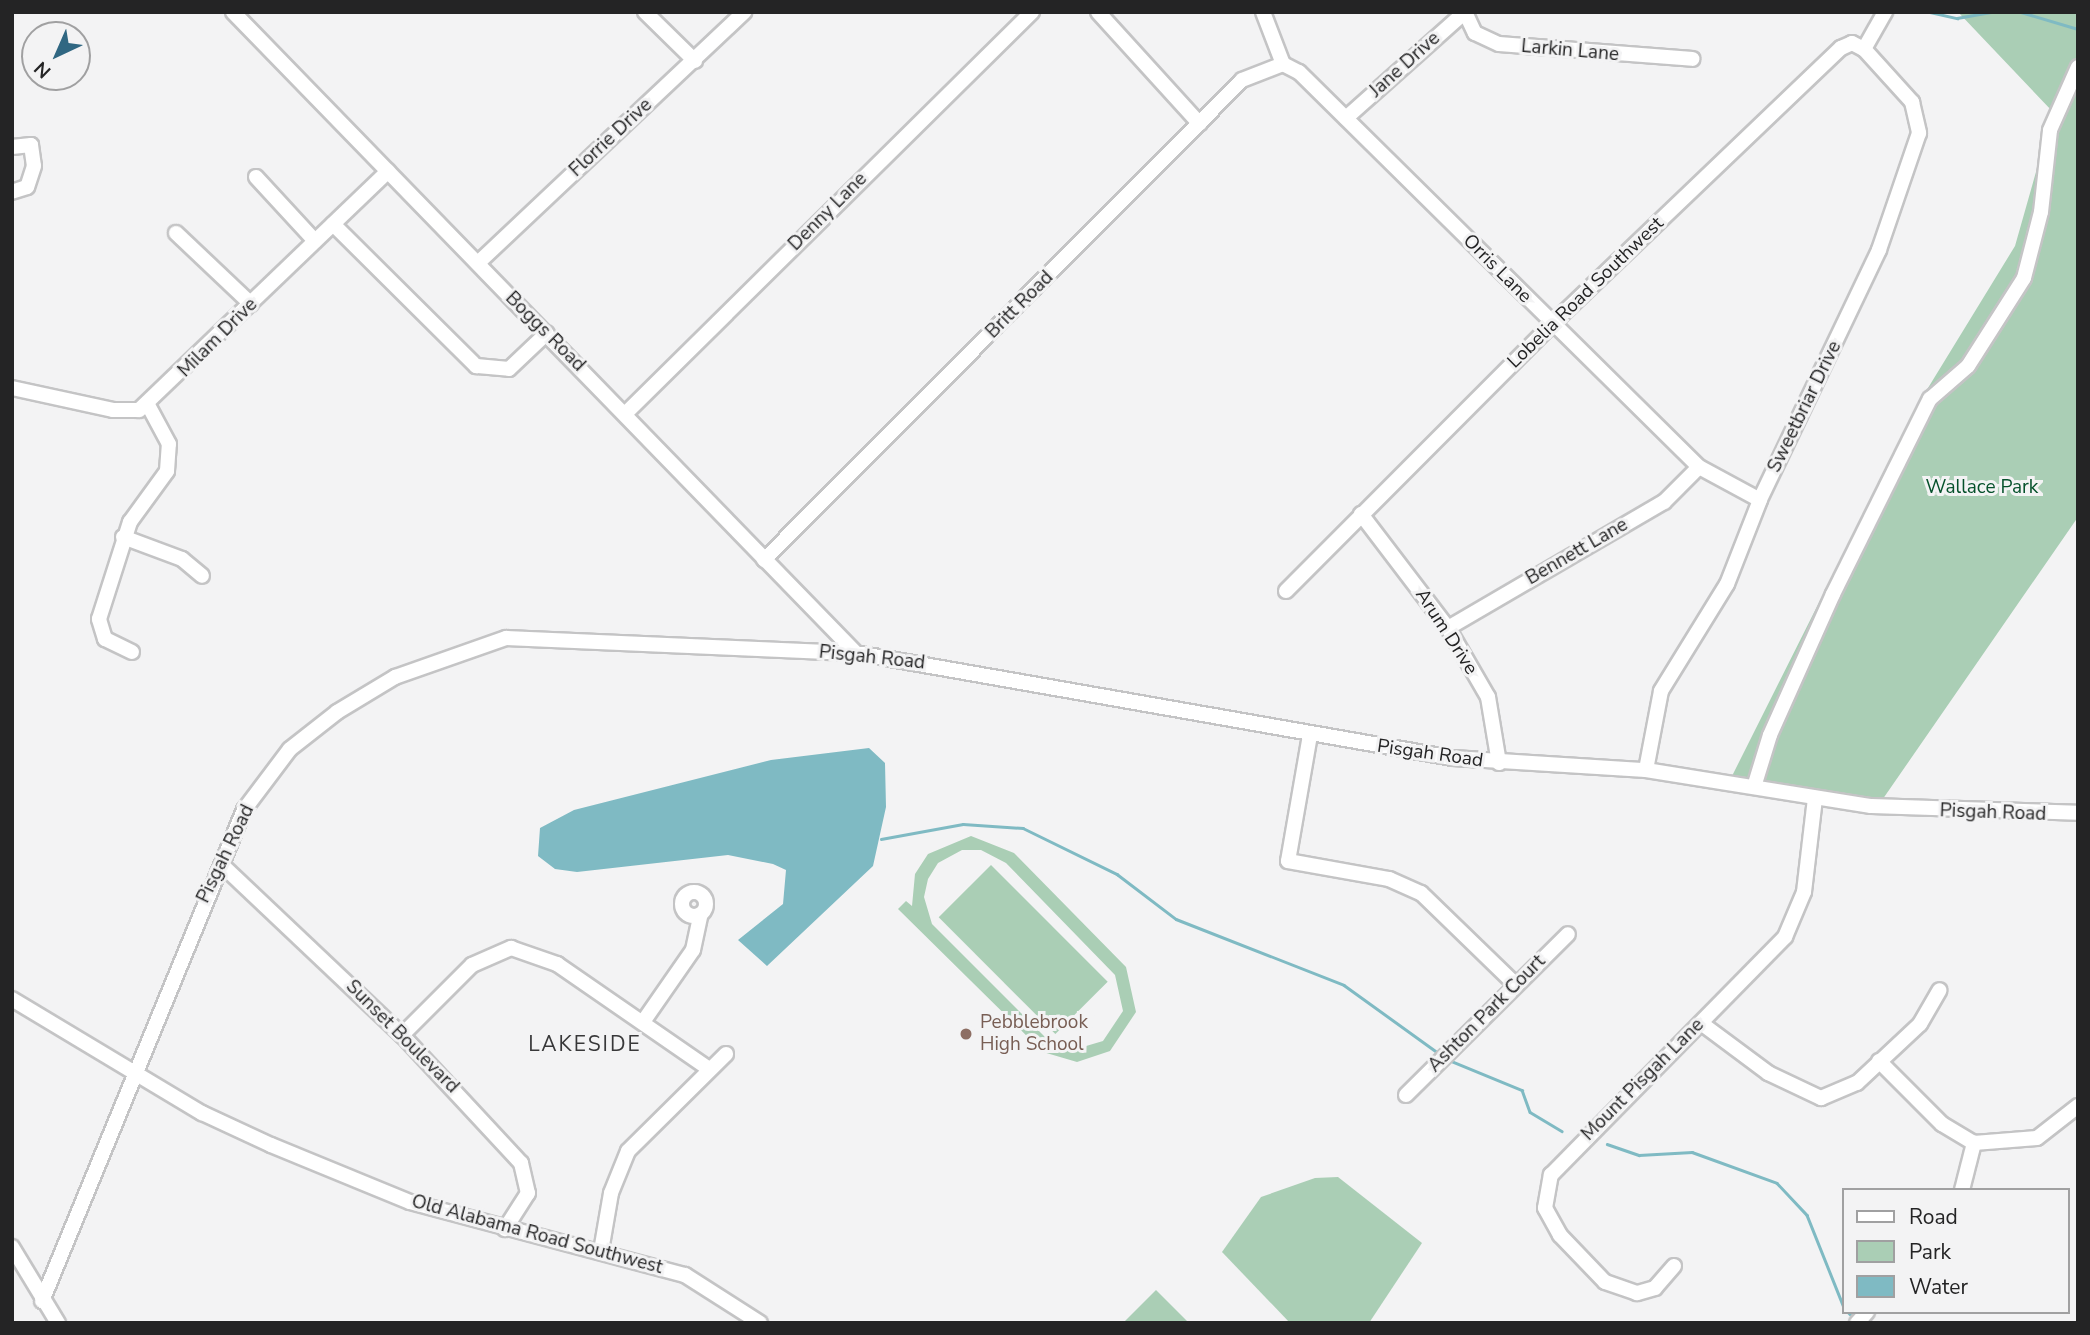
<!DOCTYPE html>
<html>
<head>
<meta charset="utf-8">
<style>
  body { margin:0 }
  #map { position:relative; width:2090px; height:1335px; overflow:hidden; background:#f3f3f4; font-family:"Nunito Sans",sans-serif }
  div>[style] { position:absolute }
  .green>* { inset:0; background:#aaceb5; transform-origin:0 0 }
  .water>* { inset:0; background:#7fbac3 }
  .stream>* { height:2.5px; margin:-1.25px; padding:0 1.25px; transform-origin:1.25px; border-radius:1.25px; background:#7fbac3 }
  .roads { filter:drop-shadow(2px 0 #c4c4c5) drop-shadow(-2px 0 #c4c4c5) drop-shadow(0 2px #c4c4c5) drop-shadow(0 -2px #c4c4c5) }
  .minor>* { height:14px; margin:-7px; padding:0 7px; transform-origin:7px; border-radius:7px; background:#fff }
  .minor>.ring { margin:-7px; padding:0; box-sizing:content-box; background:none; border:14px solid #fff; border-radius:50% }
  .dots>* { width:19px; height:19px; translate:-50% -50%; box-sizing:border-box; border:4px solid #f3f3f4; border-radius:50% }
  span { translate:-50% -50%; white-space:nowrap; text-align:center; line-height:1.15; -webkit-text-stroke:6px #f3f3f4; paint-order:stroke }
  .street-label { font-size:19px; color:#242425 }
  .park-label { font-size:19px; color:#05512b }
  .education-label { font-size:19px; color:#785e54 }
  .left { translate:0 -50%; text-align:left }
  .neighbourhood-label { font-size:21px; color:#383839; letter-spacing:2px }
  .frame { position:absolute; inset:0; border:14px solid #242425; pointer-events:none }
  .legend { position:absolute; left:1842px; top:1188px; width:228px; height:126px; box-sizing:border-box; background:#f3f3f4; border:2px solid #a0a0a1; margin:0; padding:9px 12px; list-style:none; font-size:21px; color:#242425 }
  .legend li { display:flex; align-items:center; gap:14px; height:35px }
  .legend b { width:35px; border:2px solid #a0a0a1 }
  .north { position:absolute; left:21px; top:21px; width:70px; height:70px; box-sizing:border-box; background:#f3f3f4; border:2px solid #a0a0a1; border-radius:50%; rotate:224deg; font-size:19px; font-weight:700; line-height:28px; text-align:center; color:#242425 }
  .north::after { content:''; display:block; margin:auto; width:24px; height:32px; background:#306782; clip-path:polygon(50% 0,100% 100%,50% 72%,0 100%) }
</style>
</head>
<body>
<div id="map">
  <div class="green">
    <div style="clip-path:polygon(1958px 12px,2078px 12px,2078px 517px,1878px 806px,1729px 782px,1920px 401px,2015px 246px,2053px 112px)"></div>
    <div style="clip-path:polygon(evenodd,971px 836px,1014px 853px,1126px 967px,1136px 1012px,1110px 1051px,1077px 1062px,1043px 1052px,898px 909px,906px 901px,912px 906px,915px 874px,928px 854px,971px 836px,962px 850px,981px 850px,1006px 863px,1115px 975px,1123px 1011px,1103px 1041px,1076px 1049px,1049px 1041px,932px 924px,924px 897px,928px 879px,938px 863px,962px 850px)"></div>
    <div style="left:991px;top:865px;width:165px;height:74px;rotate:45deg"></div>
    <div style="clip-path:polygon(1338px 1177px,1422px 1243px,1369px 1323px,1290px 1323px,1222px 1252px,1261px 1197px,1315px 1178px)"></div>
    <div style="clip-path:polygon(1156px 1290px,1189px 1323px,1123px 1323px)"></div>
  </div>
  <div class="water">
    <div style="clip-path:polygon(869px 748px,885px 763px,886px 807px,873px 866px,767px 966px,738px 940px,783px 904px,786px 870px,773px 864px,728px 855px,577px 872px,555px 869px,538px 856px,540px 828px,574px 810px,771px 760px)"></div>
  </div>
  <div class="stream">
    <div style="left:1930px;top:12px;width:28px;rotate:13deg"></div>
    <div style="left:1957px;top:18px;width:34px;rotate:-10deg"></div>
    <div style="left:2021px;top:12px;width:59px;rotate:16.6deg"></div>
    <div style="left:881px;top:839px;width:83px;rotate:-10.4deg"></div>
    <div style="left:963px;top:824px;width:60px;rotate:3.8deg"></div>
    <div style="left:1023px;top:828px;width:105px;rotate:26.1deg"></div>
    <div style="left:1117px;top:874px;width:74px;rotate:37.3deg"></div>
    <div style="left:1176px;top:919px;width:180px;rotate:21.4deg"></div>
    <div style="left:1344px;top:985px;width:115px;rotate:35.8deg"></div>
    <div style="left:1451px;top:1061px;width:77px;rotate:22.2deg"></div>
    <div style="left:1522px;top:1090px;width:23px;rotate:70deg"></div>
    <div style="left:1530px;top:1112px;width:37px;rotate:31deg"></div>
    <div style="left:1607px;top:1144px;width:34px;rotate:19deg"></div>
    <div style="left:1639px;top:1155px;width:53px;rotate:-3.2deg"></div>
    <div style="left:1692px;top:1152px;width:90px;rotate:20deg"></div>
    <div style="left:1777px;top:1183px;width:44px;rotate:46.8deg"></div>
    <div style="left:1807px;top:1215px;width:97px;rotate:68.2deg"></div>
    <div style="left:1848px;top:1312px;width:3px;rotate:45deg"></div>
  </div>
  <div class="roads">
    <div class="minor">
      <div style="left:233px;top:12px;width:894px;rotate:45.82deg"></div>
      <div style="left:645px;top:12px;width:70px;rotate:44.4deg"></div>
      <div style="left:1098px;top:12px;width:151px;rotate:47.7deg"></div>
      <div style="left:1263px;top:12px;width:56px;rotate:69deg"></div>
      <div style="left:1283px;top:64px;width:18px;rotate:27deg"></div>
      <div style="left:1299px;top:72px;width:562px;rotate:44.64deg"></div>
      <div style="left:1699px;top:467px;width:69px;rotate:28.4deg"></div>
      <div style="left:1864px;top:49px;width:43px;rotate:-60.4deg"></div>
      <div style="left:1346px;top:118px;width:159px;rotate:-41.7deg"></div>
      <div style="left:1465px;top:12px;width:23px;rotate:65deg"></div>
      <div style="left:1475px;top:33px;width:26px;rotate:25deg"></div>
      <div style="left:1499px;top:44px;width:194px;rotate:4.4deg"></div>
      <div style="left:12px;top:147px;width:19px;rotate:-6deg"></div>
      <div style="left:31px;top:145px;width:21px;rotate:82deg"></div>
      <div style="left:34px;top:166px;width:22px;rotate:108deg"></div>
      <div style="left:27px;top:187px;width:16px;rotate:162deg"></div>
      <div style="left:256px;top:177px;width:87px;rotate:47.3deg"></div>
      <div style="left:333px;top:224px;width:202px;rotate:44.8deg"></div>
      <div style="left:476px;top:366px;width:33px;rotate:5deg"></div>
      <div style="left:509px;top:369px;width:52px;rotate:-43.5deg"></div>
      <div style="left:176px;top:233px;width:103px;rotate:43.4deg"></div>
      <div style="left:478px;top:263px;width:366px;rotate:-43.3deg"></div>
      <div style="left:12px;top:388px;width:103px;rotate:12.3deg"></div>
      <div style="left:113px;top:410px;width:26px"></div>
      <div style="left:139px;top:410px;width:345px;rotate:-43.8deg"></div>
      <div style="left:626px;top:413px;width:571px;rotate:-44.65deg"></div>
      <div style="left:1361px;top:514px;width:143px;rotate:52.7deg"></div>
      <div style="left:1448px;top:628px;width:80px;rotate:59.9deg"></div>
      <div style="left:1488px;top:697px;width:67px;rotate:80.5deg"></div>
      <div style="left:123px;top:537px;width:63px;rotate:20.4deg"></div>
      <div style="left:182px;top:559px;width:26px;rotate:40deg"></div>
      <div style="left:764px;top:560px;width:677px;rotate:-45.12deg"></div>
      <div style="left:1242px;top:80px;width:44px;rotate:-21.3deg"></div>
      <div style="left:1286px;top:591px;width:377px;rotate:-45.1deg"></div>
      <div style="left:1552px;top:324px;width:400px;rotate:-43.7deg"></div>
      <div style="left:1841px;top:48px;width:12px;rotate:-24deg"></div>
      <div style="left:1852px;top:43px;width:13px;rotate:27deg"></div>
      <div style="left:1864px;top:49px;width:72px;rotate:47.8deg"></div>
      <div style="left:1912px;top:102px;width:32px;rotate:77deg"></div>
      <div style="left:1919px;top:133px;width:124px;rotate:108.9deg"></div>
      <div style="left:1879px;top:250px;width:277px;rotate:115.5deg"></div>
      <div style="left:1760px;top:500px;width:90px;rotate:111.4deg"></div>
      <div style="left:1727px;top:584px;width:126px;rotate:121.7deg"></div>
      <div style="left:1661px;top:691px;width:80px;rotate:100.8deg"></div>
      <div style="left:1448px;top:628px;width:250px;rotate:-30.3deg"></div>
      <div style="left:1664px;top:502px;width:49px;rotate:-45deg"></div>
      <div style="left:132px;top:652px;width:30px;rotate:-154deg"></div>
      <div style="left:105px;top:639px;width:21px;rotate:-107deg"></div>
      <div style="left:99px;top:619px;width:102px;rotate:-72.3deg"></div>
      <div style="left:130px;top:522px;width:63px;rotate:-54deg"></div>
      <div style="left:167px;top:471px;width:27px;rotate:-86deg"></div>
      <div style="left:169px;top:444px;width:44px;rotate:-118.3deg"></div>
      <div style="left:1310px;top:735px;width:128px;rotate:99.9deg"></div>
      <div style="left:1288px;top:861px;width:103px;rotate:10.1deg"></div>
      <div style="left:1389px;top:879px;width:35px;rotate:24deg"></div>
      <div style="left:1421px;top:893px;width:132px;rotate:44.1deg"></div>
      <div style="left:1754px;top:787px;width:54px;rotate:-72.9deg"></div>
      <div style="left:1770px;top:735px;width:154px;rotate:-65.9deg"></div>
      <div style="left:1833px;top:594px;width:218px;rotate:-63.6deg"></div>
      <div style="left:1930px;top:399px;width:50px;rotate:-41deg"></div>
      <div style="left:1968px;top:366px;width:104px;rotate:-57.5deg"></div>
      <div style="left:2024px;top:278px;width:68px;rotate:-75.6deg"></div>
      <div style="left:2041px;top:212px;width:82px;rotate:-83.7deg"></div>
      <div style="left:2050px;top:130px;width:69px;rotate:-66deg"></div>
      <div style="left:223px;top:866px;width:246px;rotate:43.4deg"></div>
      <div style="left:402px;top:1035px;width:175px;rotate:47.1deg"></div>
      <div style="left:521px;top:1163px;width:31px;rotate:77deg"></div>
      <div style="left:528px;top:1193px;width:43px;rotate:122.6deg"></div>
      <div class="ring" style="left:682px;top:892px;width:10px;height:10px"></div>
      <div style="left:12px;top:999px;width:222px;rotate:31deg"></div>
      <div style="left:202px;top:1113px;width:76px;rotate:24.9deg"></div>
      <div style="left:271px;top:1145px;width:150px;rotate:22.3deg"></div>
      <div style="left:410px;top:1202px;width:285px;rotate:14.9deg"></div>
      <div style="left:685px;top:1275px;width:89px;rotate:32.6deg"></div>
      <div style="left:645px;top:1019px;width:84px;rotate:-55.2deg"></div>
      <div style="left:693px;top:950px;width:34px;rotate:-78deg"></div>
      <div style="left:1701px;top:1023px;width:84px;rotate:36.7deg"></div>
      <div style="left:1768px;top:1073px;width:59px;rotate:25.3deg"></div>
      <div style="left:1821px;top:1098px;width:39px;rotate:-23deg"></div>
      <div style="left:1857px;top:1083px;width:86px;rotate:-43.1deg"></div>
      <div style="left:1920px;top:1024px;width:39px;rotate:-60deg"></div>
      <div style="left:402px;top:1035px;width:99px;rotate:-45deg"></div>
      <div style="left:472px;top:965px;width:43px;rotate:-23.6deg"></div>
      <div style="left:511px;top:948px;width:49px;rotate:19.2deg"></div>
      <div style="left:557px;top:964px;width:183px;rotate:34.6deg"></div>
      <div style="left:1879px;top:1061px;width:89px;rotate:45deg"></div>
      <div style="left:1942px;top:1124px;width:37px;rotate:31deg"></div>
      <div style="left:1974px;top:1143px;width:63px;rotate:-4.5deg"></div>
      <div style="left:2037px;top:1138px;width:52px;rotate:-38deg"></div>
      <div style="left:1406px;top:1095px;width:228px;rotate:-44.8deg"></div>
      <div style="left:1962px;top:1190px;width:49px;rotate:-75.7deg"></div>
      <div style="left:12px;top:1247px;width:89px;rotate:58.8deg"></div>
      <div style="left:601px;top:1251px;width:59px;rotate:-80.2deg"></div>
      <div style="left:611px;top:1193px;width:45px;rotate:-68deg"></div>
      <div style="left:628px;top:1151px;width:138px;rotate:-44.7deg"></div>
      <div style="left:1674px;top:1266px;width:29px;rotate:131deg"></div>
      <div style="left:1655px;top:1288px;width:19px;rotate:164deg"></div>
      <div style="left:1637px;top:1293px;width:34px;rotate:-161deg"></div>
      <div style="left:1605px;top:1282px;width:65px;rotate:-133.8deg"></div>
      <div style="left:1560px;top:1235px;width:31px;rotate:-119deg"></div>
      <div style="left:1545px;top:1208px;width:34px;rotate:-80deg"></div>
      <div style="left:1551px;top:1175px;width:334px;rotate:-45.5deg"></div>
      <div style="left:1785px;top:937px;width:49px;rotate:-67.1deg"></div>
      <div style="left:1804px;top:892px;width:95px;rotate:-83.3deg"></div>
      <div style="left:42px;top:1301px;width:531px;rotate:-67.64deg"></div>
      <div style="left:244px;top:810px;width:76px;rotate:-53deg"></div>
      <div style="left:290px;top:749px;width:60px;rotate:-38.2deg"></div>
      <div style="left:337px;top:712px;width:68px;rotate:-31.1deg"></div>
      <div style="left:395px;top:677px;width:118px;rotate:-19.4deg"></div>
      <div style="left:506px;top:638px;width:350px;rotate:2.5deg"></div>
      <div style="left:856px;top:653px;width:606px;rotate:9.98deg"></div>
      <div style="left:1453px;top:758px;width:193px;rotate:3.6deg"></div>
      <div style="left:1646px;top:770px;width:228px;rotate:9.1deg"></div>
      <div style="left:1871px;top:806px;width:207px;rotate:1.9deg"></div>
      <div style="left:1857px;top:1323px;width:15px;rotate:-48deg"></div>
    </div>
  </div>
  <div class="dots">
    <div style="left:966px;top:1034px;background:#8d6e63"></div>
  </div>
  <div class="street-label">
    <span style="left:1570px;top:51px;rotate:5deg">Larkin Lane</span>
    <span style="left:1405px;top:65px;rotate:-42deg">Jane Drive</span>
    <span style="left:611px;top:138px;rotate:-43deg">Florrie Drive</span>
    <span style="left:828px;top:212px;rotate:-45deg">Denny Lane</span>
    <span style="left:1497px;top:269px;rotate:45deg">Orris Lane</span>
    <span style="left:1586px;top:293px;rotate:-44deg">Lobelia Road Southwest</span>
    <span style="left:1020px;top:305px;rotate:-45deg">Britt Road</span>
    <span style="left:545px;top:332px;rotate:45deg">Boggs Road</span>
    <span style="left:218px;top:338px;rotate:-45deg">Milam Drive</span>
    <span style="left:1805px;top:407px;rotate:-64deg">Sweetbriar Drive</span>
    <span style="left:1577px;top:552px;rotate:-30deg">Bennett Lane</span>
    <span style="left:1446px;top:632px;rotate:57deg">Arum Drive</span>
    <span style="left:872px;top:658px;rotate:6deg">Pisgah Road</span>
    <span style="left:1430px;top:754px;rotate:8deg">Pisgah Road</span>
    <span style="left:1993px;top:813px;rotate:2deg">Pisgah Road</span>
    <span style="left:226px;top:854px;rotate:-64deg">Pisgah Road</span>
    <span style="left:1487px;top:1014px;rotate:-45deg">Ashton Park Court</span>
    <span style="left:402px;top:1037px;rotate:45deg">Sunset Boulevard</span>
    <span style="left:1643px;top:1080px;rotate:-45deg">Mount Pisgah Lane</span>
    <span style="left:537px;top:1235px;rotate:15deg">Old Alabama Road Southwest</span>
  </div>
  <div class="park-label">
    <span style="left:1982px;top:488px">Wallace Park</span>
  </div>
  <div class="education-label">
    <span class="left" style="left:980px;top:1034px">Pebblebrook<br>High School</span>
  </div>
  <div class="neighbourhood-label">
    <span style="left:585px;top:1044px">LAKESIDE</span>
  </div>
  <div class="frame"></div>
  <ul class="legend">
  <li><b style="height:9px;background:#fff"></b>Road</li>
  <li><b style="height:19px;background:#aaceb5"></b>Park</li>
  <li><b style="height:19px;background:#7fbac3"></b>Water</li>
  </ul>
  <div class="north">N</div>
</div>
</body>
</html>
